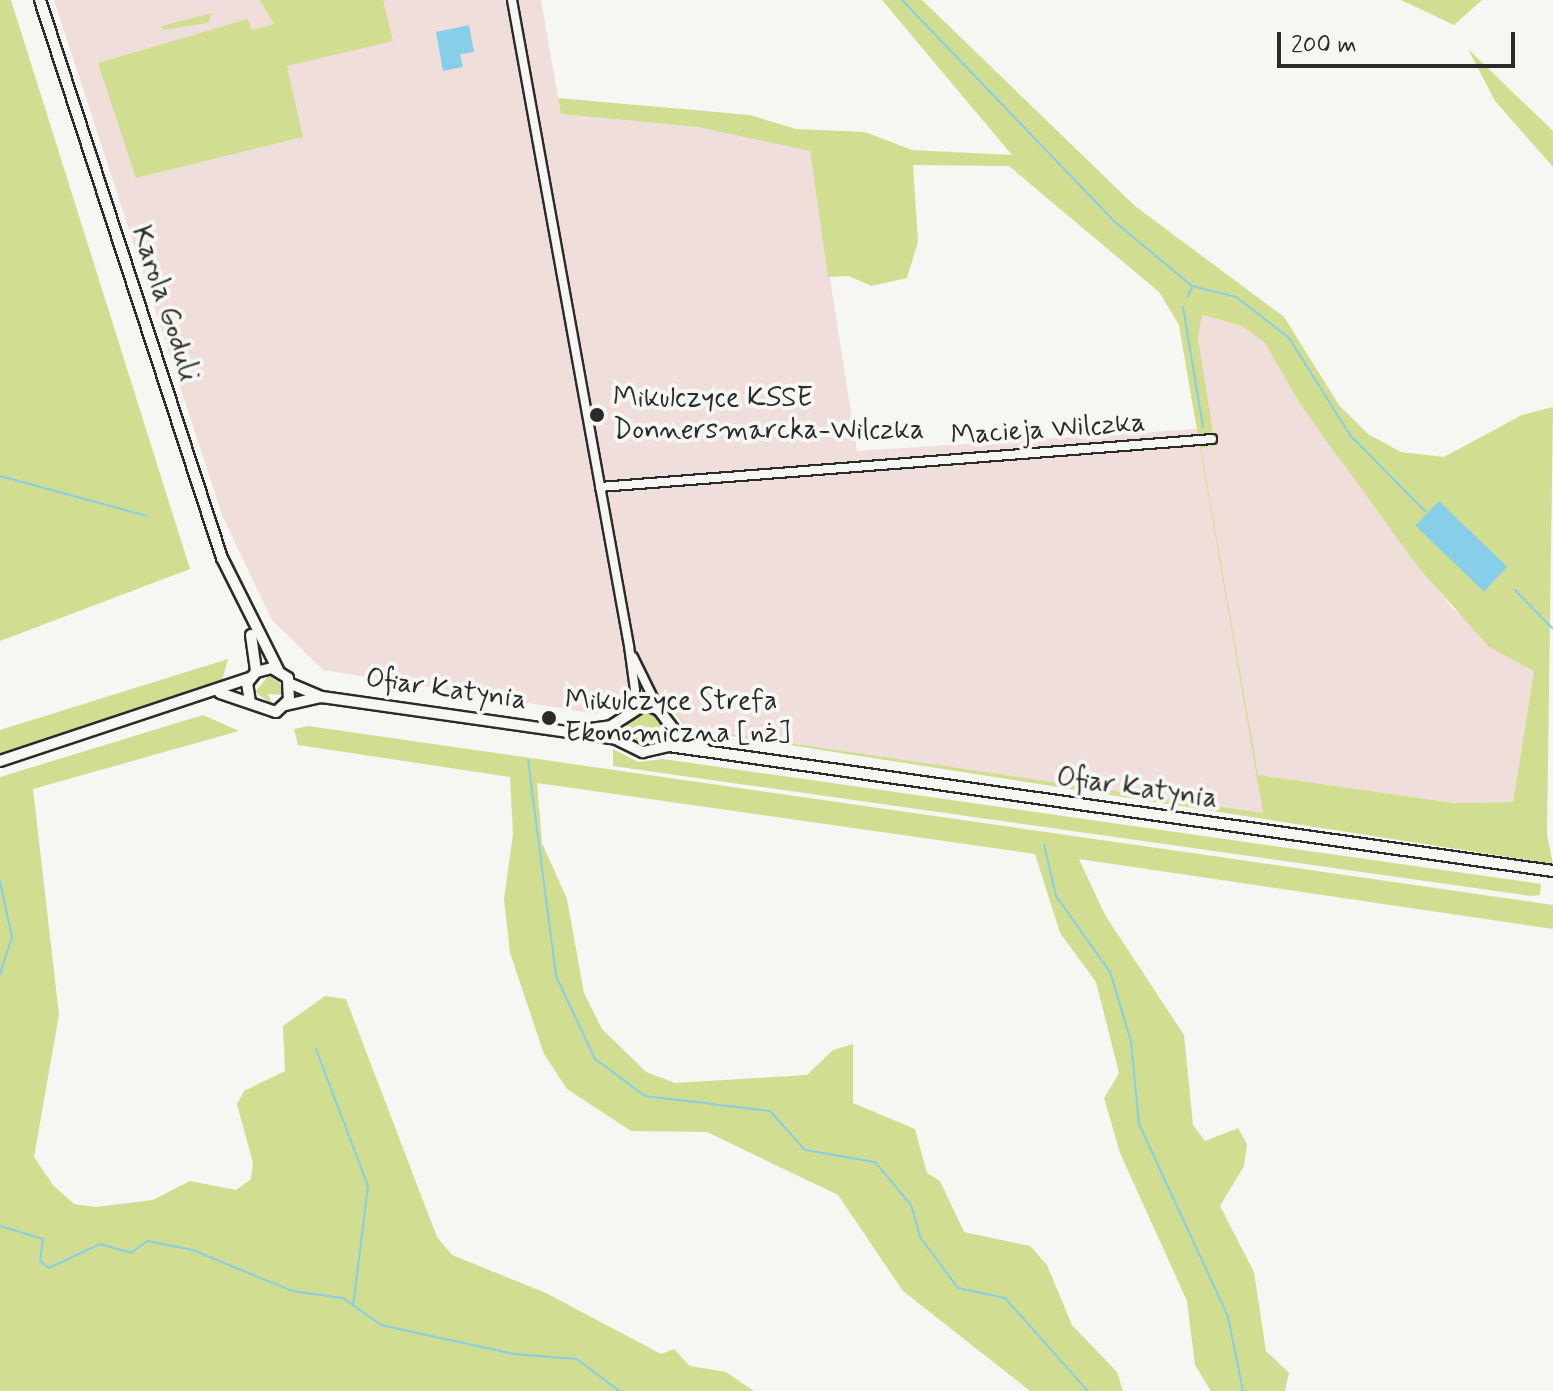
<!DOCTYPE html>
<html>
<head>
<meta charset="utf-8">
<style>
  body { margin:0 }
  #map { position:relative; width:1553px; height:1391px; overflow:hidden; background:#f6f6f2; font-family:Mynerve,sans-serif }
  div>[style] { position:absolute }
  .built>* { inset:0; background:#f0dedb }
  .green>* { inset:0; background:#d1de91 }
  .round { border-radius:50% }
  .water>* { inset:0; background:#87cee8; transform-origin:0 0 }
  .stream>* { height:2px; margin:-1px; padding:0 1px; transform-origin:1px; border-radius:1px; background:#87cee8 }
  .roads { filter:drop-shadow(2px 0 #2b2b2b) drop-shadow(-2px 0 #2b2b2b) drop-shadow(0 2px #2b2b2b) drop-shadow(0 -2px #2b2b2b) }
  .minor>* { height:8px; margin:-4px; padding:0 4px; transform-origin:4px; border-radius:4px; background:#f6f6f2 }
  .tertiary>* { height:10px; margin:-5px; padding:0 5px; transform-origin:5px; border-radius:5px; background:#f6f6f2 }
  .dots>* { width:22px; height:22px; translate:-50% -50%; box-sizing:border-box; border:4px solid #f6f6f2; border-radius:50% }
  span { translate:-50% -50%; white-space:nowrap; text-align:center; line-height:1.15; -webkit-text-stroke:8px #f6f6f2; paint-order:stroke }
  .street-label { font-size:28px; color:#2b2b2b }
  .poi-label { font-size:28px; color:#2b2b2b }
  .left { translate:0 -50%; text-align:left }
  .scale { position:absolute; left:1277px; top:32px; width:238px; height:36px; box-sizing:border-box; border:4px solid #2b2b2b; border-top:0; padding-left:10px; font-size:24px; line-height:28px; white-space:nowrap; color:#2b2b2b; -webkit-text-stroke:6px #f6f6f2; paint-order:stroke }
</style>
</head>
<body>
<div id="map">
  <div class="built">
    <div style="clip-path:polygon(54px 0,541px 0,561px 114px,697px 127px,810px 151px,857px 451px,1197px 429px,1179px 325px,1202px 315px,1242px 326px,1265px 343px,1302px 407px,1452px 608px,1534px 671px,1513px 802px,1454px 803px,1258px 776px,1263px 814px,686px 728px,667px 702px,619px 699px,596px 714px,323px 670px,272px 620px,222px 515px)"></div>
  </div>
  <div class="green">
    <div style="clip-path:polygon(0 0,11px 0,190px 569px,0 641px)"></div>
    <div style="clip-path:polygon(260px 0,383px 0,393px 41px,287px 66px,303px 137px,136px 178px,98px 63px,248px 19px,251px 30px,274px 24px)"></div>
    <div style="clip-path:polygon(evenodd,882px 0,922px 0,1135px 206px,1284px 317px,1339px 405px,1368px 434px,1401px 452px,1444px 457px,1522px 415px,1553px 407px,1547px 835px,1553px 864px,686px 729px,668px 702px,687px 728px,1263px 813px,1179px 325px,1159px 292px,1009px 166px,913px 165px,918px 242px,907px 278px,871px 286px,849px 276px,828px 277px,810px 151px,697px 127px,561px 114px,558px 98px,750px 115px,796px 129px,865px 132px,912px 150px,1012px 155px,882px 0,1202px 315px,1242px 326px,1265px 343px,1302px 407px,1419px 568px,1489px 647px,1534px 671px,1513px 802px,1454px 803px,1258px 775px,1201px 448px,1215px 446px,1198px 338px,1202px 315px)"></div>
    <div style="clip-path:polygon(1401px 0,1482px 0,1454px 25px)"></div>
    <div style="clip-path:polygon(212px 13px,208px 23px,163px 30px,162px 26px)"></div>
    <div style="clip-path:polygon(1468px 49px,1553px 131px,1553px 167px,1495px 101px)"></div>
    <div style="clip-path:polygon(228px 659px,222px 681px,0 755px,0 730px)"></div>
    <div style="clip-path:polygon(269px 675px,283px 686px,283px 695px,268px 694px,272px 704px,255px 692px)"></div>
    <div class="round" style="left:626px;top:710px;width:36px;height:36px"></div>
    <div style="clip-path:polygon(203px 715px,239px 731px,33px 789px,59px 1015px,34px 1157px,53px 1185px,74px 1204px,96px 1207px,153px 1200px,190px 1181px,236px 1190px,251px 1179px,253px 1163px,237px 1104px,244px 1091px,285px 1071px,283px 1026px,325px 996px,346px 999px,437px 1237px,452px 1255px,546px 1293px,661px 1354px,674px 1349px,690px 1366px,726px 1372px,754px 1391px,0 1391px,0 777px)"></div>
    <div style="clip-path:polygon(308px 726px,1553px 905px,1553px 929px,1079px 859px,1105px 915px,1184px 1035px,1193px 1125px,1205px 1141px,1238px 1128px,1247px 1144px,1244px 1166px,1220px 1206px,1254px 1272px,1266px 1351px,1289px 1373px,1285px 1391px,1211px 1391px,1195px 1365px,1187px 1301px,1120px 1153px,1104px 1098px,1119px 1073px,1096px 982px,1060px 933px,1035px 854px,537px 783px,542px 843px,567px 899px,584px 993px,602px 1029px,646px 1072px,675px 1083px,807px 1075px,833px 1050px,853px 1044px,853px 1103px,915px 1129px,927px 1173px,940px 1181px,964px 1232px,1030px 1246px,1047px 1265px,1072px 1325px,1117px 1372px,1123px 1391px,1030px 1391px,903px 1291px,838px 1195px,707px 1132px,631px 1131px,567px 1089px,544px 1054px,510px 953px,504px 899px,513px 834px,510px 777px,298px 745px,294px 729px)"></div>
    <div style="clip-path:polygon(613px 749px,638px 762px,663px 759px,1541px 884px,1540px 895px,1531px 896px,613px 766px)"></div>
  </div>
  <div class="water">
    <div style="clip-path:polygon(469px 25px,474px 52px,460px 54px,463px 67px,443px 71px,436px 32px)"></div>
    <div style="left:1439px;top:501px;width:95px;height:34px;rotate:44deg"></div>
  </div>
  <div class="stream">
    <div style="left:902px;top:0;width:308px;rotate:46.2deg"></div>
    <div style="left:1115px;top:222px;width:100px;rotate:39.7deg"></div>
    <div style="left:1192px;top:286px;width:45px;rotate:14deg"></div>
    <div style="left:1236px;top:297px;width:67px;rotate:37.7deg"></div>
    <div style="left:1289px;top:338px;width:115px;rotate:57.8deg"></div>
    <div style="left:1350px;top:435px;width:107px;rotate:45.4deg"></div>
    <div style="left:1187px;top:297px;width:10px;rotate:-61deg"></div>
    <div style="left:1183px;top:307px;width:122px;rotate:80.5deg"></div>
    <div style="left:0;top:476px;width:152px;rotate:15.2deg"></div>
    <div style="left:1515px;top:590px;width:54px;rotate:45.7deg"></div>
    <div style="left:528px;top:760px;width:218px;rotate:82.6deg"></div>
    <div style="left:556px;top:976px;width:92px;rotate:64.8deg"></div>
    <div style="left:595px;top:1059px;width:62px;rotate:36.5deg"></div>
    <div style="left:645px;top:1096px;width:126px;rotate:6.8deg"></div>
    <div style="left:770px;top:1111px;width:52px;rotate:48.1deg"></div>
    <div style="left:805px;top:1150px;width:71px;rotate:9.7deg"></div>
    <div style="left:875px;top:1162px;width:56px;rotate:50.1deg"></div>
    <div style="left:911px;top:1205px;width:33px;rotate:74deg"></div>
    <div style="left:920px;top:1237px;width:64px;rotate:53.3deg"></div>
    <div style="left:958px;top:1288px;width:48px;rotate:12deg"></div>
    <div style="left:1005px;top:1298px;width:125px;rotate:48.3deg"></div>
    <div style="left:1044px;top:844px;width:53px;rotate:77deg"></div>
    <div style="left:1056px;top:896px;width:93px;rotate:54.6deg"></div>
    <div style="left:1110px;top:972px;width:72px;rotate:73.1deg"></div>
    <div style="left:1131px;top:1041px;width:83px;rotate:84.5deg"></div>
    <div style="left:1139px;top:1124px;width:213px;rotate:65.2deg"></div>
    <div style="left:1228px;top:1317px;width:76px;rotate:78.5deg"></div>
    <div style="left:0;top:881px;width:57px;rotate:77.9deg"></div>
    <div style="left:12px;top:937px;width:40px;rotate:108deg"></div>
    <div style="left:316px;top:1049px;width:147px;rotate:69.2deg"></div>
    <div style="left:368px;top:1186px;width:121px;rotate:97.1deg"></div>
    <div style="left:0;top:1226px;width:45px;rotate:16.8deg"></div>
    <div style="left:43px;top:1239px;width:22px;rotate:98deg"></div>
    <div style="left:40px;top:1261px;width:11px;rotate:38deg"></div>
    <div style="left:49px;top:1268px;width:56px;rotate:-25.2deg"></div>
    <div style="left:100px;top:1244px;width:32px;rotate:16deg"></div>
    <div style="left:131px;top:1253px;width:20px;rotate:-37deg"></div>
    <div style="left:147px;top:1241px;width:47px;rotate:11.1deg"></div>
    <div style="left:193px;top:1250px;width:107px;rotate:22.5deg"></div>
    <div style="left:292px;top:1291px;width:51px;rotate:7.8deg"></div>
    <div style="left:343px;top:1298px;width:47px;rotate:35.4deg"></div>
    <div style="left:381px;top:1325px;width:136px;rotate:12.3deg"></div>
    <div style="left:514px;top:1354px;width:63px;rotate:4.5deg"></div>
    <div style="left:577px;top:1359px;width:53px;rotate:37.3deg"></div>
  </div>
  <div class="roads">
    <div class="minor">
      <div style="left:512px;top:0;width:657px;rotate:79.73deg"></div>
      <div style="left:629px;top:646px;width:44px;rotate:82.2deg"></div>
      <div style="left:635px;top:690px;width:22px;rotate:112deg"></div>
      <div style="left:600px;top:487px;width:614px;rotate:-4.48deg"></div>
      <div style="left:633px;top:657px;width:59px;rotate:63.9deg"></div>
    </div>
    <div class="tertiary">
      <div style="left:40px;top:0;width:587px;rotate:71.94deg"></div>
      <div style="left:222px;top:558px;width:125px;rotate:63.4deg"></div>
      <div style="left:251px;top:635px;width:37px;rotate:82deg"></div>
      <div style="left:291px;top:684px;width:34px;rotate:23deg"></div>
      <div style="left:322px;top:697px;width:297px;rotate:8.1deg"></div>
      <div style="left:616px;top:739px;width:30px;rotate:26deg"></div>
      <div style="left:643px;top:752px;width:27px;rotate:-13deg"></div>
      <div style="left:669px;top:746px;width:893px;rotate:8.05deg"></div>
      <div style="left:220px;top:693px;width:59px;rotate:18.7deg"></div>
      <div style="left:276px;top:712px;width:18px;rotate:-43deg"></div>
      <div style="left:289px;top:700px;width:22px;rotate:-93deg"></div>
      <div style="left:288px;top:678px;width:19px;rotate:-148deg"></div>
      <div style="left:272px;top:668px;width:16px;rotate:166deg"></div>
      <div style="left:256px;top:672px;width:14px;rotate:129deg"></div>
      <div style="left:247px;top:683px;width:19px;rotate:81deg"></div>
      <div style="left:286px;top:705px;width:35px;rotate:-13deg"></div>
      <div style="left:576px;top:731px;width:35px;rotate:-8deg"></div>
      <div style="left:611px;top:726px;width:40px;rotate:-32.9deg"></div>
      <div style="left:645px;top:704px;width:15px;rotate:23deg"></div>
      <div style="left:659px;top:710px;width:34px;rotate:53deg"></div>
      <div style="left:679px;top:737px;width:29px;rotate:25deg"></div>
      <div style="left:0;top:761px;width:263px;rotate:-18.4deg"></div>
    </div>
  </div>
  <div class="dots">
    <div style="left:597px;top:415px;background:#2b2b2b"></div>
    <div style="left:549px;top:718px;background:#2b2b2b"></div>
  </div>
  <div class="street-label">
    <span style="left:164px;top:304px;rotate:72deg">Karola Goduli</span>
    <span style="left:1048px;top:430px;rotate:-4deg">Macieja Wilczka</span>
    <span style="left:446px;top:690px;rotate:8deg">Ofiar Katynia</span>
    <span style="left:1137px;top:789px;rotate:8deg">Ofiar Katynia</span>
  </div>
  <div class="poi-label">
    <span class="left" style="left:613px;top:415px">Mikulczyce KSSE<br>Donnersmarcka-Wilczka</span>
    <span class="left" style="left:565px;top:718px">Mikulczyce Strefa<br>Ekonomiczna [nż]</span>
  </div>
  <div class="scale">200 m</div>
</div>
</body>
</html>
